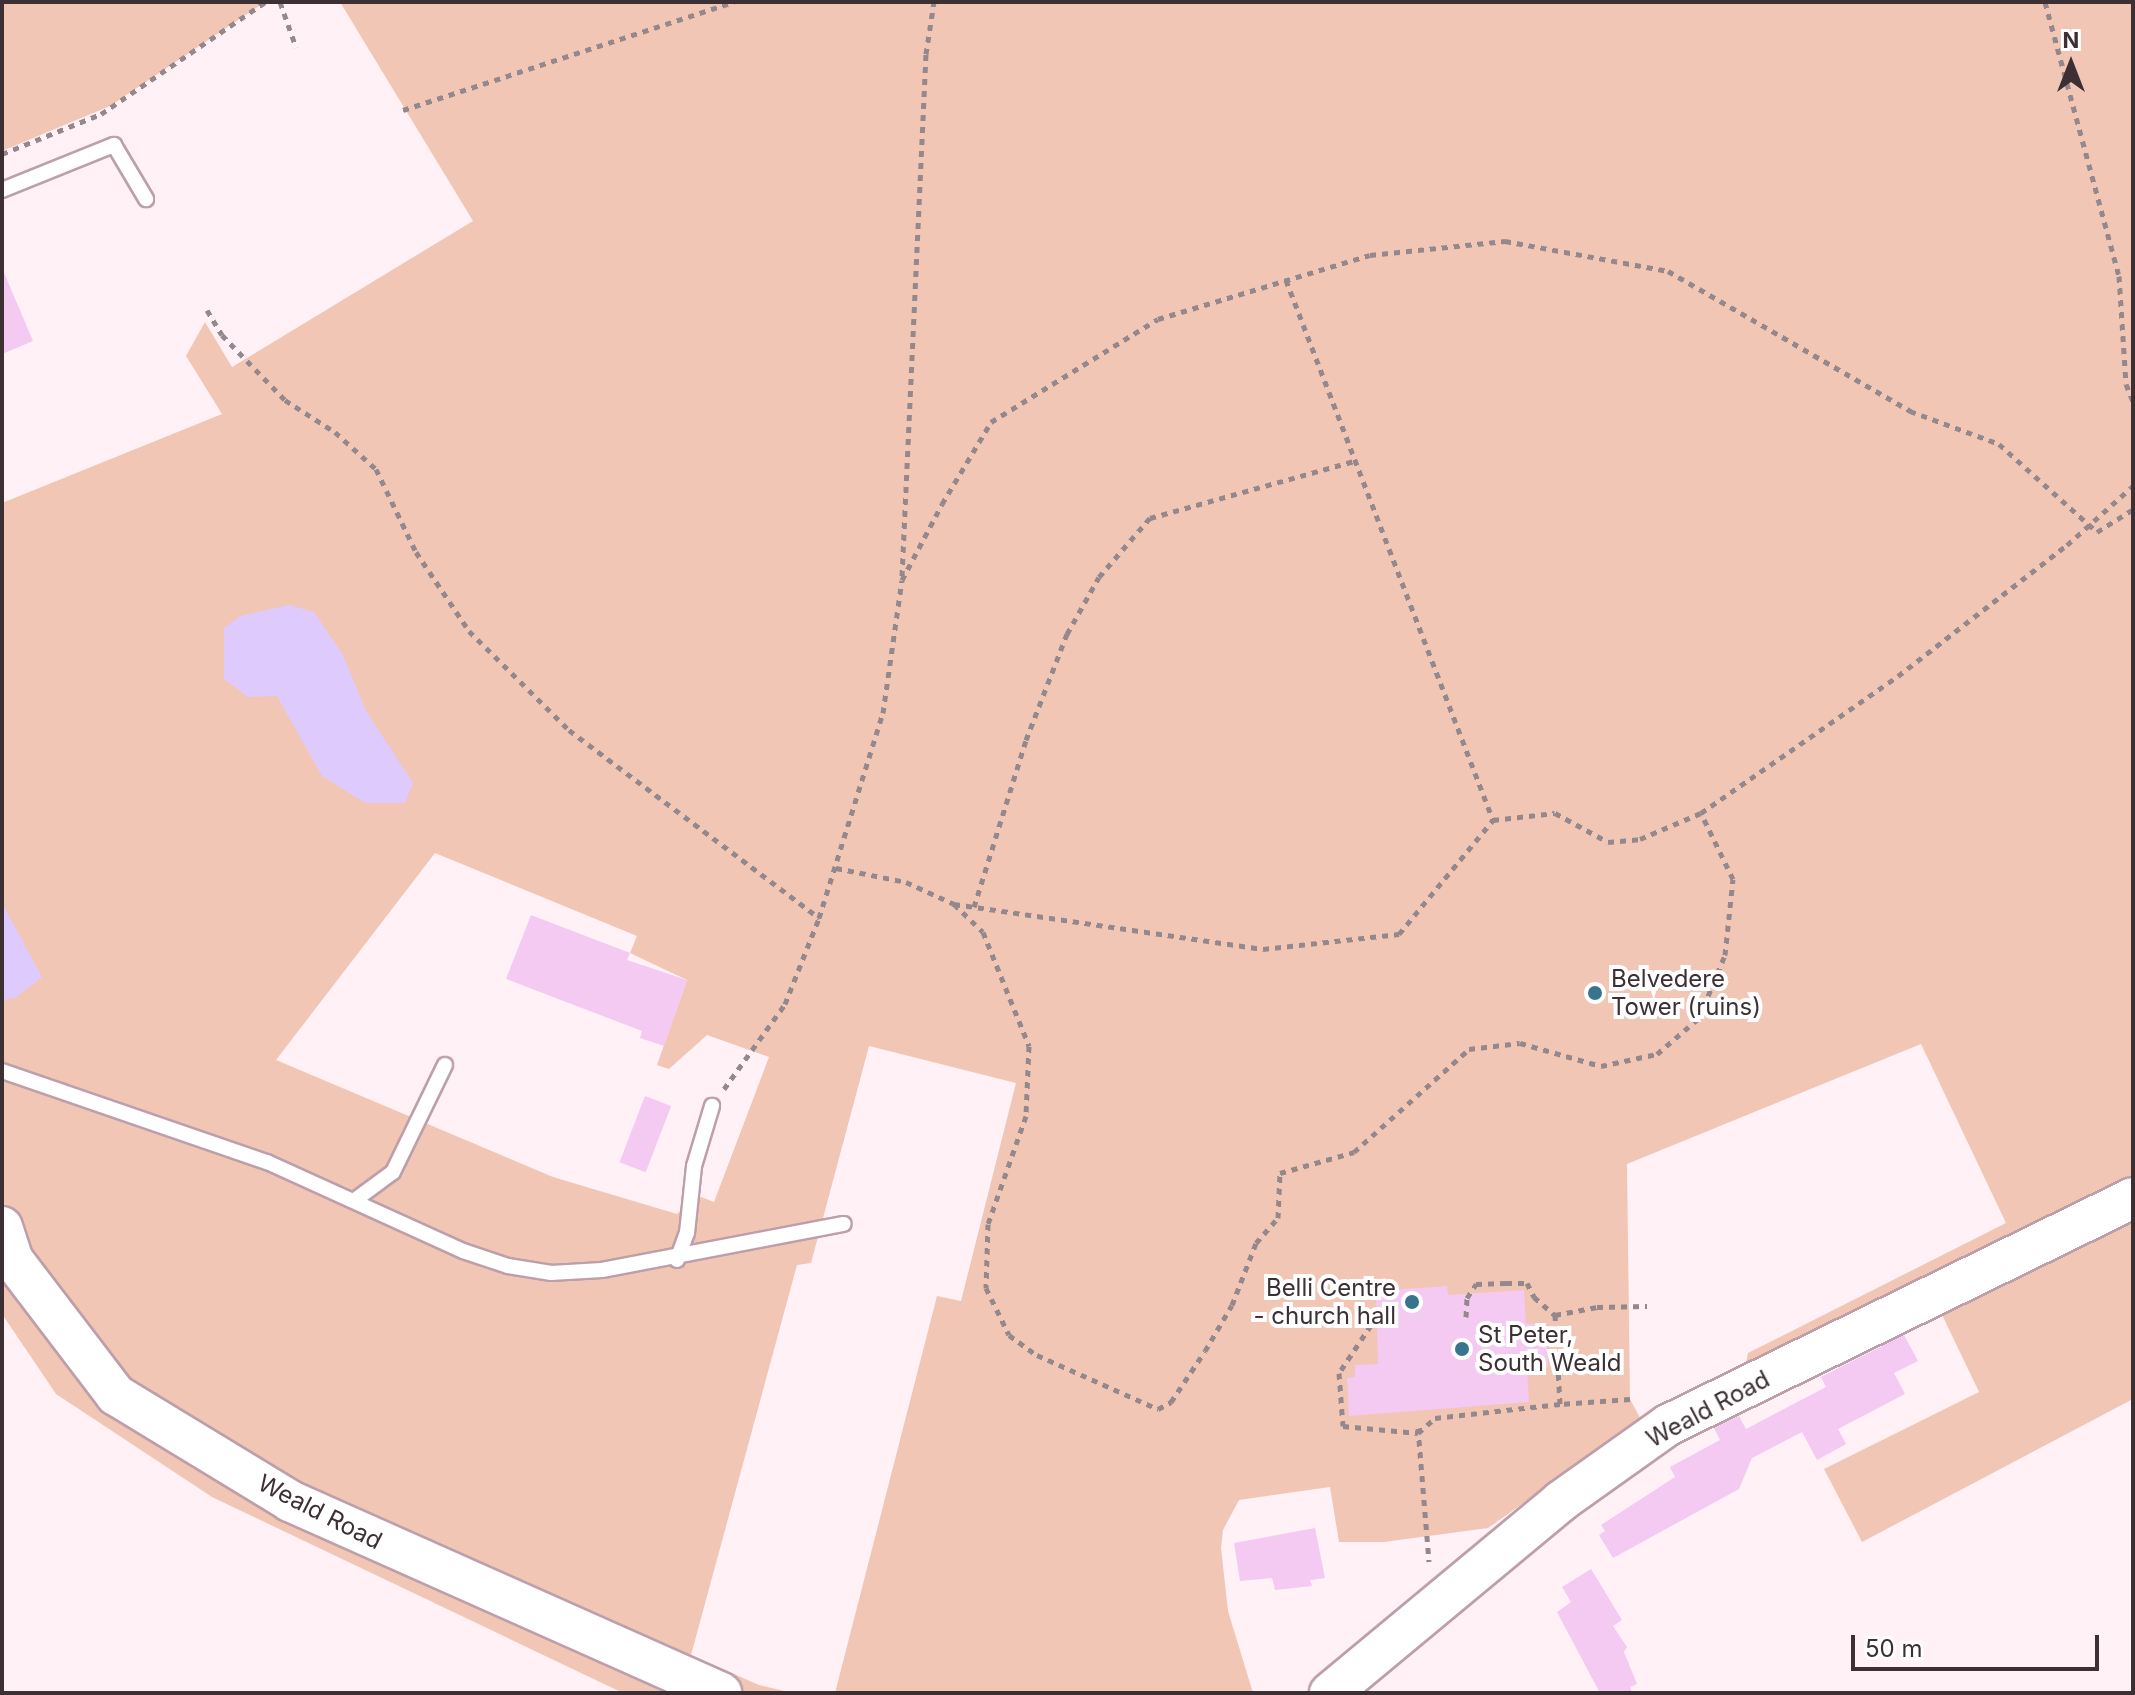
<!DOCTYPE html>
<html>
<head>
<meta charset="utf-8">
<style>
  body { margin:0 }
  #map { position:relative; width:2135px; height:1695px; overflow:hidden; background:#fff1f6; font-family:Inter,sans-serif }
  div>[style] { position:absolute }
  .green>* { inset:0; background:#f2c6b4 }
  .water>* { inset:0; background:#decafd }
  .building>* { inset:0; background:#f4c9f2; transform-origin:0 0 }
  .path>* { height:5px; margin-top:-2.5px; transform-origin:0; background:repeating-linear-gradient(90deg,#95888d 0 6px,transparent 0 12px) }
  .roads { filter:drop-shadow(2px 0 #bd9faa) drop-shadow(-2px 0 #bd9faa) drop-shadow(0 2px #bd9faa) drop-shadow(0 -2px #bd9faa) }
  .lane>* { height:14px; margin:-7px; padding:0 7px; transform-origin:7px; border-radius:7px; background:#fff }
  .secondary>* { height:40px; margin:-20px; padding:0 20px; transform-origin:20px; border-radius:20px; background:#fff }
  .dots>* { width:22px; height:22px; translate:-50% -50%; box-sizing:border-box; border:4px solid #fff; border-radius:50% }
  span { translate:-50% -50%; white-space:nowrap; text-align:center; line-height:1.15; -webkit-text-stroke:8px #fff; paint-order:stroke }
  .poi-label { font-size:24px; color:#3d3035 }
  .left { translate:0 -50%; text-align:left }
  .right { translate:-100% -50%; text-align:right }
  .street-label { font-size:24px; color:#3d3035 }
  .frame { position:absolute; inset:0; border:4px solid #3d3035; pointer-events:none }
  .north { position:absolute; left:2031px; top:24px; width:80px; height:80px; -webkit-text-stroke:6px #fff; paint-order:stroke; rotate:0deg; font-size:22px; font-weight:700; line-height:32px; text-align:center; color:#3d3035 }
  .north::after { content:''; display:block; margin:auto; width:28px; height:36px; background:#3d3035; clip-path:polygon(50% 0,100% 100%,50% 72%,0 100%) }
  .scale { position:absolute; left:1851px; top:1635px; width:248px; height:36px; box-sizing:border-box; border:4px solid #3d3035; border-top:0; padding-left:10px; font-size:24px; line-height:28px; white-space:nowrap; color:#3d3035; -webkit-text-stroke:6px #fff; paint-order:stroke }
</style>
</head>
<body>
<div id="map">
  <div class="green">
    <div style="clip-path:polygon(2px 2px,265px 2px,110px 106px,2px 151px)"></div>
    <div style="clip-path:polygon(evenodd,340px 2px,2133px 2px,2133px 1399px,1862px 1542px,1824px 1469px,1979px 1392px,1933px 1296px,1741px 1389px,1748px 1353px,2006px 1223px,1921px 1044px,1627px 1164px,1630px 1399px,1641px 1420px,1488px 1528px,1384px 1542px,1339px 1542px,1330px 1487px,1239px 1500px,1223px 1530px,1221px 1548px,1228px 1611px,1253px 1693px,835px 1693px,937px 1296px,961px 1301px,1016px 1083px,869px 1046px,811px 1263px,797px 1265px,691px 1655px,759px 1685px,793px 1693px,623px 1693px,212px 1497px,56px 1394px,2px 1314px,2px 503px,222px 414px,186px 356px,205px 322px,232px 367px,473px 221px,340px 2px,435px 853px,637px 936px,630px 953px,687px 980px,657px 1065px,669px 1069px,707px 1035px,769px 1057px,714px 1202px,696px 1195px,677px 1214px,553px 1177px,276px 1060px,435px 853px)"></div>
  </div>
  <div class="water">
    <div style="clip-path:polygon(289px 605px,314px 612px,343px 655px,366px 711px,413px 783px,405px 803px,365px 803px,322px 776px,277px 696px,248px 697px,224px 679px,224px 628px,240px 616px)"></div>
    <div style="clip-path:polygon(2px 903px,42px 977px,15px 998px,2px 1000px)"></div>
  </div>
  <div class="building">
    <div style="clip-path:polygon(2px 268px,33px 341px,2px 354px)"></div>
    <div style="clip-path:polygon(531px 915px,630px 953px,627px 960px,687px 980px,664px 1046px,640px 1038px,642px 1031px,506px 979px)"></div>
    <div style="left:645px;top:1096px;width:28px;height:71px;rotate:21deg"></div>
    <div style="clip-path:polygon(1447px 1286px,1448px 1295px,1524px 1290px,1526px 1324px,1546px 1323px,1548px 1367px,1527px 1369px,1529px 1402px,1349px 1416px,1347px 1378px,1355px 1377px,1355px 1365px,1378px 1364px,1376px 1291px)"></div>
    <div style="clip-path:polygon(1904px 1335px,1918px 1361px,1894px 1373px,1905px 1394px,1838px 1429px,1846px 1444px,1817px 1460px,1802px 1432px,1752px 1458px,1739px 1489px,1613px 1558px,1599px 1535px,1605px 1531px,1601px 1525px,1675px 1477px,1670px 1467px,1720px 1440px,1714px 1428px,1739px 1416px,1746px 1429px,1826px 1387px,1821px 1377px)"></div>
    <div style="clip-path:polygon(1315px 1528px,1325px 1578px,1310px 1580px,1312px 1586px,1275px 1590px,1272px 1578px,1240px 1581px,1234px 1543px)"></div>
    <div style="clip-path:polygon(1591px 1569px,1622px 1620px,1613px 1626px,1627px 1647px,1624px 1652px,1637px 1684px,1630px 1687px,1632px 1693px,1600px 1693px,1557px 1612px,1571px 1602px,1562px 1587px)"></div>
  </div>
  <div class="path">
    <div style="left:280px;top:2px;width:48px;rotate:70.4deg"></div>
    <div style="left:2045px;top:2px;width:284px;rotate:74.9deg"></div>
    <div style="left:2119px;top:276px;width:108px;rotate:86.3deg"></div>
    <div style="left:2126px;top:384px;width:18px;rotate:68deg"></div>
    <div style="left:403px;top:110px;width:348px;rotate:-18.1deg"></div>
    <div style="left:2px;top:154px;width:107px;rotate:-22deg"></div>
    <div style="left:101px;top:114px;width:199px;rotate:-34.3deg"></div>
    <div style="left:1286px;top:280px;width:578px;rotate:69.03deg"></div>
    <div style="left:207px;top:310px;width:29px;rotate:59deg"></div>
    <div style="left:222px;top:335px;width:91px;rotate:45.9deg"></div>
    <div style="left:285px;top:400px;width:59px;rotate:32.6deg"></div>
    <div style="left:335px;top:432px;width:55px;rotate:42.1deg"></div>
    <div style="left:376px;top:469px;width:92px;rotate:64.3deg"></div>
    <div style="left:416px;top:552px;width:95px;rotate:56.1deg"></div>
    <div style="left:469px;top:631px;width:141px;rotate:44.7deg"></div>
    <div style="left:569px;top:730px;width:313px;rotate:36.9deg"></div>
    <div style="left:902px;top:576px;width:523px;rotate:-87.37deg"></div>
    <div style="left:926px;top:54px;width:53px;rotate:-81.3deg"></div>
    <div style="left:836px;top:868px;width:71px;rotate:11.3deg"></div>
    <div style="left:906px;top:882px;width:53px;rotate:24.6deg"></div>
    <div style="left:954px;top:904px;width:312px;rotate:8.3deg"></div>
    <div style="left:1263px;top:949px;width:137px;rotate:-6.3deg"></div>
    <div style="left:1399px;top:934px;width:148px;rotate:-50.5deg"></div>
    <div style="left:1493px;top:820px;width:62px;rotate:-6.4deg"></div>
    <div style="left:1555px;top:813px;width:60px;rotate:28.7deg"></div>
    <div style="left:1608px;top:842px;width:32px;rotate:-5deg"></div>
    <div style="left:1640px;top:839px;width:66px;rotate:-23.1deg"></div>
    <div style="left:1701px;top:813px;width:240px;rotate:-34.8deg"></div>
    <div style="left:1898px;top:676px;width:214px;rotate:-37.8deg"></div>
    <div style="left:2067px;top:545px;width:89px;rotate:-41.8deg"></div>
    <div style="left:954px;top:904px;width:40px;rotate:44deg"></div>
    <div style="left:983px;top:932px;width:123px;rotate:68deg"></div>
    <div style="left:1029px;top:1046px;width:70px;rotate:92.5deg"></div>
    <div style="left:1026px;top:1116px;width:114px;rotate:109.4deg"></div>
    <div style="left:988px;top:1224px;width:64px;rotate:91.8deg"></div>
    <div style="left:986px;top:1288px;width:52px;rotate:63.9deg"></div>
    <div style="left:1009px;top:1335px;width:34px;rotate:36deg"></div>
    <div style="left:1037px;top:1355px;width:133px;rotate:24.1deg"></div>
    <div style="left:1158px;top:1409px;width:15px;rotate:-28deg"></div>
    <div style="left:1171px;top:1402px;width:61px;rotate:-56.3deg"></div>
    <div style="left:1205px;top:1351px;width:53px;rotate:-59.6deg"></div>
    <div style="left:1232px;top:1305px;width:66px;rotate:-68.8deg"></div>
    <div style="left:1256px;top:1243px;width:33px;rotate:-49deg"></div>
    <div style="left:1278px;top:1218px;width:45px;rotate:-87.5deg"></div>
    <div style="left:1280px;top:1173px;width:77px;rotate:-15.8deg"></div>
    <div style="left:1354px;top:1152px;width:154px;rotate:-41.8deg"></div>
    <div style="left:1469px;top:1049px;width:51px;rotate:-6.7deg"></div>
    <div style="left:1520px;top:1043px;width:84px;rotate:15.9deg"></div>
    <div style="left:1601px;top:1066px;width:57px;rotate:-12.1deg"></div>
    <div style="left:1657px;top:1054px;width:55px;rotate:-40.6deg"></div>
    <div style="left:1699px;top:1018px;width:68px;rotate:-67.6deg"></div>
    <div style="left:1725px;top:955px;width:76px;rotate:-84deg"></div>
    <div style="left:1733px;top:879px;width:73px;rotate:-115.9deg"></div>
    <div style="left:974px;top:907px;width:175px;rotate:-72.7deg"></div>
    <div style="left:1026px;top:740px;width:114px;rotate:-68.9deg"></div>
    <div style="left:1067px;top:634px;width:65px;rotate:-60.7deg"></div>
    <div style="left:1099px;top:577px;width:78px;rotate:-49.2deg"></div>
    <div style="left:1150px;top:518px;width:212px;rotate:-15.6deg"></div>
    <div style="left:724px;top:1089px;width:105px;rotate:-54.3deg"></div>
    <div style="left:785px;top:1004px;width:92px;rotate:-68.4deg"></div>
    <div style="left:819px;top:918px;width:215px;rotate:-72.7deg"></div>
    <div style="left:883px;top:713px;width:134px;rotate:-81.9deg"></div>
    <div style="left:902px;top:580px;width:86px;rotate:-62.2deg"></div>
    <div style="left:942px;top:504px;width:96px;rotate:-59.1deg"></div>
    <div style="left:991px;top:422px;width:196px;rotate:-31.7deg"></div>
    <div style="left:1158px;top:319px;width:221px;rotate:-16.8deg"></div>
    <div style="left:1370px;top:255px;width:136px;rotate:-5.9deg"></div>
    <div style="left:1505px;top:241px;width:166px;rotate:10.4deg"></div>
    <div style="left:1668px;top:271px;width:280px;rotate:30deg"></div>
    <div style="left:1910px;top:411px;width:95px;rotate:20.3deg"></div>
    <div style="left:1999px;top:444px;width:132px;rotate:41.9deg"></div>
    <div style="left:2097px;top:532px;width:41px;rotate:-32.2deg"></div>
    <div style="left:1466px;top:1317px;width:19px;rotate:-87deg"></div>
    <div style="left:1467px;top:1298px;width:17px;rotate:-57deg"></div>
    <div style="left:1476px;top:1284px;width:30px;rotate:-2deg"></div>
    <div style="left:1506px;top:1283px;width:21px"></div>
    <div style="left:1527px;top:1283px;width:16px;rotate:63deg"></div>
    <div style="left:1534px;top:1297px;width:28px;rotate:41deg"></div>
    <div style="left:1371px;top:1325px;width:58px;rotate:123.7deg"></div>
    <div style="left:1339px;top:1373px;width:53px;rotate:85.7deg"></div>
    <div style="left:1343px;top:1426px;width:75px;rotate:5.3deg"></div>
    <div style="left:1418px;top:1433px;width:23px;rotate:-41deg"></div>
    <div style="left:1435px;top:1418px;width:126px;rotate:-6.4deg"></div>
    <div style="left:1630px;top:1399px;width:70px;rotate:175.9deg"></div>
    <div style="left:1560px;top:1404px;width:89px;rotate:-93.2deg"></div>
    <div style="left:1555px;top:1315px;width:43px;rotate:-10.8deg"></div>
    <div style="left:1597px;top:1307px;width:50px;rotate:-1.1deg"></div>
    <div style="left:1418px;top:1428px;width:134px;rotate:85.3deg"></div>
  </div>
  <div class="roads">
    <div class="lane">
      <div style="left:2px;top:190px;width:121px;rotate:-21.9deg"></div>
      <div style="left:114px;top:145px;width:63px;rotate:59.3deg"></div>
      <div style="left:2px;top:1071px;width:280px;rotate:19deg"></div>
      <div style="left:267px;top:1162px;width:215px;rotate:24.4deg"></div>
      <div style="left:463px;top:1251px;width:47px;rotate:18.4deg"></div>
      <div style="left:508px;top:1266px;width:44px;rotate:9.2deg"></div>
      <div style="left:551px;top:1273px;width:51px;rotate:-3.4deg"></div>
      <div style="left:602px;top:1270px;width:246px;rotate:-10.8deg"></div>
      <div style="left:355px;top:1200px;width:47px;rotate:-36.4deg"></div>
      <div style="left:393px;top:1172px;width:119px;rotate:-64.1deg"></div>
      <div style="left:677px;top:1260px;width:29px;rotate:-70deg"></div>
      <div style="left:687px;top:1233px;width:67px;rotate:-84deg"></div>
      <div style="left:694px;top:1166px;width:63px;rotate:-73.3deg"></div>
    </div>
    <div class="secondary">
      <div style="left:2px;top:1227px;width:35px;rotate:72deg"></div>
      <div style="left:13px;top:1260px;width:170px;rotate:52.7deg"></div>
      <div style="left:116px;top:1395px;width:204px;rotate:31.3deg"></div>
      <div style="left:290px;top:1501px;width:472px;rotate:24deg"></div>
      <div style="left:1330px;top:1693px;width:300px;rotate:-39.7deg"></div>
      <div style="left:1561px;top:1501px;width:131px;rotate:-35.4deg"></div>
      <div style="left:1668px;top:1425px;width:517px;rotate:-26.02deg"></div>
    </div>
  </div>
  <div class="dots">
    <div style="left:1595px;top:993px;background:#39748d"></div>
    <div style="left:1412px;top:1302px;background:#39748d"></div>
    <div style="left:1462px;top:1349px;background:#39748d"></div>
  </div>
  <div class="poi-label">
    <span class="left" style="left:1611px;top:993px">Belvedere<br>Tower (ruins)</span>
    <span class="right" style="left:1396px;top:1302px">Belli Centre<br>- church hall</span>
    <span class="left" style="left:1478px;top:1349px">St Peter,<br>South Weald</span>
  </div>
  <div class="street-label">
    <span style="left:1708px;top:1409px;rotate:-28deg">Weald Road</span>
    <span style="left:320px;top:1512px;rotate:27deg">Weald Road</span>
  </div>
  <div class="frame"></div>
  <div class="north">N</div>
  <div class="scale">50 m</div>
</div>
</body>
</html>
